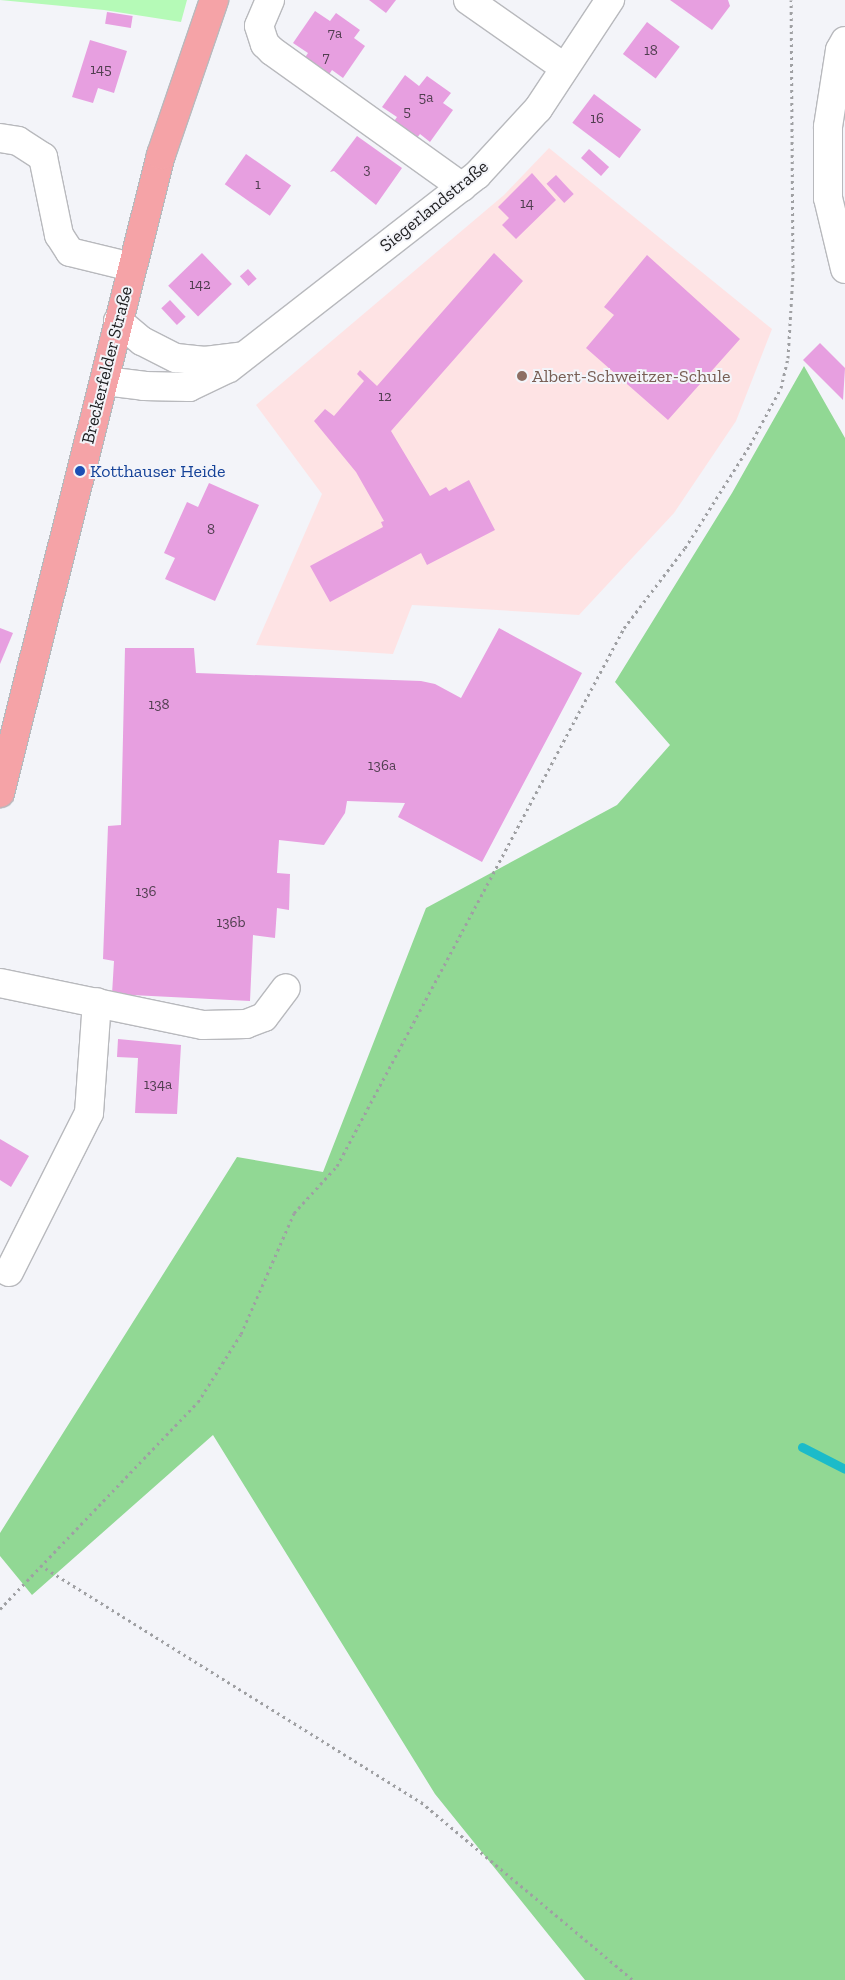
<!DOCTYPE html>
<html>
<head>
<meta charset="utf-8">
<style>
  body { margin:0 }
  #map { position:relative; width:845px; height:1980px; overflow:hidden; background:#f3f4f9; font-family:"Zilla Slab",serif }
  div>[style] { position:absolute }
  .education>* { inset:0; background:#fee3e4 }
  .green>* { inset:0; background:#b5fab7 }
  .forest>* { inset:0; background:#91d894 }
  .stream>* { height:9px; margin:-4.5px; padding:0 4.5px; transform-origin:4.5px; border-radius:4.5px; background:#1cbbc9 }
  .building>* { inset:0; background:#e79fe0; transform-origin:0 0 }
  .path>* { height:3px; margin-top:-1.5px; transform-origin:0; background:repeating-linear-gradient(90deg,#9fa0a3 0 2.5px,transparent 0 6.5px) }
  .roads { filter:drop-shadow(1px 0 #b8b9bd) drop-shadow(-1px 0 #b8b9bd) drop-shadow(0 1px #b8b9bd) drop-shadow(0 -1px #b8b9bd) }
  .minor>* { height:28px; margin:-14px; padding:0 14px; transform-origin:14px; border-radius:14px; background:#fff }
  .major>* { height:28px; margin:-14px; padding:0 14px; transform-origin:14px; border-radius:14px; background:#f5a3a7 }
  .dots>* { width:14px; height:14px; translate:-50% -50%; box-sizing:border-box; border:2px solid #f3f4f9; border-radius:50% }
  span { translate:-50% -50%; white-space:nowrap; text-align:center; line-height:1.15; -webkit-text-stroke:4px #f3f4f9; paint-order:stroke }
  .number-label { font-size:15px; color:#503e4f }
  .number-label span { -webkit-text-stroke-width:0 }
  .street-label { font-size:18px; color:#1d1d1f }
  .education-label { font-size:18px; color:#785e54 }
  .left { translate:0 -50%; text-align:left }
  .transit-label { font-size:18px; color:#164399 }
</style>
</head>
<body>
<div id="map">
  <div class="education">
    <div style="clip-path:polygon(549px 148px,772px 329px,736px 421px,674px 513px,579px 615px,412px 605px,393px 654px,256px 645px,322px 494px,256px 405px,504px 195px)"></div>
  </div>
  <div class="green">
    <div style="clip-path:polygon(0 0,187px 0,181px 22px,104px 10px)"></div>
  </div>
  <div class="forest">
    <div style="clip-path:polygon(804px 366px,845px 438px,845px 1980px,585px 1980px,435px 1794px,213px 1435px,32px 1595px,0 1556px,0 1533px,237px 1157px,323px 1172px,426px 908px,617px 805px,670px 745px,615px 682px,732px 493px)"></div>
  </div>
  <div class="stream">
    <div style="left:802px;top:1447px;width:48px;rotate:27.1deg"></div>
  </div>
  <div class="building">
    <div style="clip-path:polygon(369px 0,396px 0,386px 13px)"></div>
    <div style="clip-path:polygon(670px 0,728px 0,730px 6px,712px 30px)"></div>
    <div style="clip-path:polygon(315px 11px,330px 21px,336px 13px,360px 30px,354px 38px,365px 46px,343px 78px,332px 70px,326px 79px,302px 62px,308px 53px,293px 43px)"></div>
    <div style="left:107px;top:12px;width:26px;height:12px;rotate:9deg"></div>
    <div style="left:647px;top:22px;width:41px;height:40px;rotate:37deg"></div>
    <div style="clip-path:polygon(90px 40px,127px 51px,114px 93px,98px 88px,93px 103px,72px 97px)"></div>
    <div style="clip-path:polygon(405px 75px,419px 86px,427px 76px,451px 93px,443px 103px,453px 110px,430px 142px,420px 134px,413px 143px,390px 127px,397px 117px,382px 107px)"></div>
    <div style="left:594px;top:94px;width:59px;height:36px;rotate:37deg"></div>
    <div style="clip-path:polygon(357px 136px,402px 168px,376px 205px,334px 171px,330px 172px)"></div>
    <div style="left:589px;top:149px;width:27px;height:12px;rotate:42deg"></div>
    <div style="left:246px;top:154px;width:55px;height:37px;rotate:35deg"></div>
    <div style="clip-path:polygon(532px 173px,556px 200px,516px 239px,502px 225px,509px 218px,498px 207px)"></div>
    <div style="left:556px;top:175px;width:26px;height:13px;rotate:47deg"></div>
    <div style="left:202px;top:253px;width:43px;height:47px;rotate:46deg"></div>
    <div style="clip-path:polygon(494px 253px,523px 281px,391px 431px,430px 496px,446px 487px,449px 491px,469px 480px,495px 530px,427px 565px,421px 553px,330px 602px,310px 566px,383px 527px,381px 522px,384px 521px,356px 472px,314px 421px,325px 409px,334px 416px,364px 381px,357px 374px,360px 370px,377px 386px)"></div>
    <div style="clip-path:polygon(647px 255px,740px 339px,668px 420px,586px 348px,614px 315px,604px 307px)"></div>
    <div style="left:248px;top:269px;width:13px;height:11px;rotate:48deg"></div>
    <div style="left:170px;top:300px;width:23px;height:12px;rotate:47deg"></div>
    <div style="clip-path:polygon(820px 343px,845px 368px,843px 400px,803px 360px)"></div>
    <div style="clip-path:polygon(209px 483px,259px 505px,215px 601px,165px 579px,175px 558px,164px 553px,187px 502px,198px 507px)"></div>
    <div style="clip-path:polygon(0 628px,13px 633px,0 664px)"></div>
    <div style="clip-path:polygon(499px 628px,582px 673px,482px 862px,398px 817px,405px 803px,347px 801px,345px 813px,324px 845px,279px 840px,277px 873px,290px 874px,289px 910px,277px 908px,275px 938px,253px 935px,250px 1001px,112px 994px,114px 961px,103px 959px,108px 826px,121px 825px,125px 648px,194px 648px,196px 673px,421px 681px,435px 684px,461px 698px)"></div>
    <div style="clip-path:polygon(118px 1039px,181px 1045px,177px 1114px,135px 1113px,138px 1058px,117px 1057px)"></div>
    <div style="clip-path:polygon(0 1139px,29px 1156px,11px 1187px,0 1180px)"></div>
  </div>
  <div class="path">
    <div style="left:40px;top:1565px;width:449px;rotate:31.9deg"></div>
    <div style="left:421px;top:1802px;width:277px;rotate:40deg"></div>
    <div style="left:0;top:1609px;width:286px;rotate:-46.3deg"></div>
    <div style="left:198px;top:1402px;width:80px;rotate:-57.7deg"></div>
    <div style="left:241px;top:1334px;width:132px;rotate:-66.3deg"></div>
    <div style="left:294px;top:1213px;width:64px;rotate:-47.5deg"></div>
    <div style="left:337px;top:1166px;width:610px;rotate:-61.92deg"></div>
    <div style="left:624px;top:628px;width:101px;rotate:-52.7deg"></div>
    <div style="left:685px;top:548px;width:122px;rotate:-57.7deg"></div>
    <div style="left:750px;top:445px;width:65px;rotate:-61.5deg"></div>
    <div style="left:781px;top:388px;width:31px;rotate:-77deg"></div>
    <div style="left:788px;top:358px;width:84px;rotate:-86.6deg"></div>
    <div style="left:793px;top:274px;width:274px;rotate:-90.4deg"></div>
  </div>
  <div class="roads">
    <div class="minor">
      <div style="left:270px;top:0;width:28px;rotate:113deg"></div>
      <div style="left:259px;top:26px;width:19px;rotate:72deg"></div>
      <div style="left:265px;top:44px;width:10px;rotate:45deg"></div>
      <div style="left:272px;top:51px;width:234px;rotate:35.6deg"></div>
      <div style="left:468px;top:0;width:118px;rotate:35deg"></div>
      <div style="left:845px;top:41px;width:10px;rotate:119deg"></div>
      <div style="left:840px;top:50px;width:78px;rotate:98.9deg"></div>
      <div style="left:828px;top:127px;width:71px;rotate:90deg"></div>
      <div style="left:828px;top:198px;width:73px;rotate:76.5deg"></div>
      <div style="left:0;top:138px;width:18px;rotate:9deg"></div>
      <div style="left:18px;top:141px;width:30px;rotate:33deg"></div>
      <div style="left:43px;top:157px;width:80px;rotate:78.4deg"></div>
      <div style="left:59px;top:235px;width:20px;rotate:57deg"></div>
      <div style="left:70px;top:252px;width:64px;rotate:13.6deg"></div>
      <div style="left:118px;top:321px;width:31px;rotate:40deg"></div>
      <div style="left:142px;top:341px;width:38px;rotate:27deg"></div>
      <div style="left:176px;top:358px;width:29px;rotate:6deg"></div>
      <div style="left:205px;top:361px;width:35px;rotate:-7deg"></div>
      <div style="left:105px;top:381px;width:39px;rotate:7deg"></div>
      <div style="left:144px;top:386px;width:45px;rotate:1.3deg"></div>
      <div style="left:189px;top:387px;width:44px;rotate:-25.4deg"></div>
      <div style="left:229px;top:368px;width:314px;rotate:-37.9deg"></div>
      <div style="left:477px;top:175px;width:90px;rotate:-47.3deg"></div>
      <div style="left:538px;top:109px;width:131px;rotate:-56.6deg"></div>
      <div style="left:0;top:983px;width:207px;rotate:11.7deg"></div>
      <div style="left:203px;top:1025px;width:43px;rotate:-1.3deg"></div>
      <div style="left:246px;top:1024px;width:19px;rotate:-21deg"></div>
      <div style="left:264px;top:1017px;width:36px;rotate:-53deg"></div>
      <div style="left:9px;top:1272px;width:178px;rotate:-63.3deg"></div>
      <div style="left:89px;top:1113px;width:111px;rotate:-85.9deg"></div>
    </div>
    <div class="major">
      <div style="left:0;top:793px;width:658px;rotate:-75.84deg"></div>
      <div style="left:161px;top:155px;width:164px;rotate:-71.1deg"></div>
    </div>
  </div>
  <div class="dots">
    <div style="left:522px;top:376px;background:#8d6e63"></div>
    <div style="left:80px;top:471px;background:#1a4fb4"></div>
  </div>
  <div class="number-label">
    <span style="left:335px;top:34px">7a</span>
    <span style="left:651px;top:51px">18</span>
    <span style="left:326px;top:58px">7</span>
    <span style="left:101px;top:70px">145</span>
    <span style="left:426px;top:98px">5a</span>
    <span style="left:407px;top:112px">5</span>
    <span style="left:597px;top:119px">16</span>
    <span style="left:367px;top:170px">3</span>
    <span style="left:258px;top:185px">1</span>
    <span style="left:527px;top:204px">14</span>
    <span style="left:200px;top:285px">142</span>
    <span style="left:385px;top:397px">12</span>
    <span style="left:211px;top:530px">8</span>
    <span style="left:159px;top:705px">138</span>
    <span style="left:382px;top:766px">136a</span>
    <span style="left:146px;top:892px">136</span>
    <span style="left:231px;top:923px">136b</span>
    <span style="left:158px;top:1085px">134a</span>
  </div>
  <div class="street-label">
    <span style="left:434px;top:206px;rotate:-39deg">Siegerlandstraße</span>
    <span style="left:107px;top:365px;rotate:-76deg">Breckerfelder Straße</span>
  </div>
  <div class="education-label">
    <span class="left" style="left:532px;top:376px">Albert-Schweitzer-Schule</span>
  </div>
  <div class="transit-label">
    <span class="left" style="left:90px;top:471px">Kotthauser Heide</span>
  </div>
</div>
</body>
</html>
